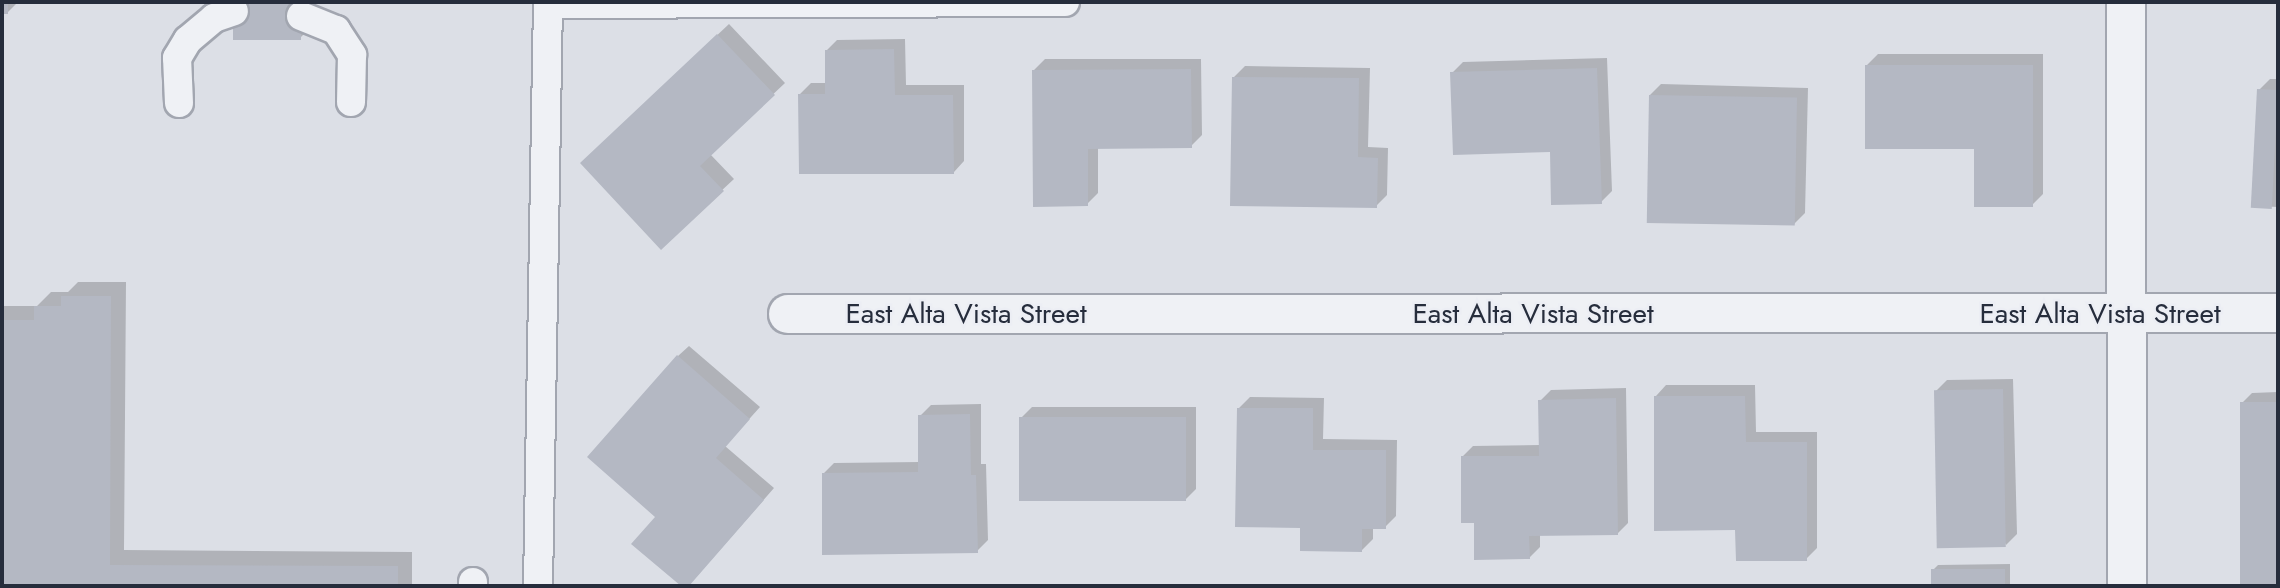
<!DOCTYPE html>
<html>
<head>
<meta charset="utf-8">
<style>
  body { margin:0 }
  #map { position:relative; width:2280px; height:588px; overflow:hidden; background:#dcdfe6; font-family:Jost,sans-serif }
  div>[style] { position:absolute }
  .shadow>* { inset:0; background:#0003 }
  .building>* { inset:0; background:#b4b8c3; transform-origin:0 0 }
  .roads { filter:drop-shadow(2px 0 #a2a6b0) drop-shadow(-2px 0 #a2a6b0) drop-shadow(0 2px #a2a6b0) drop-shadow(0 -2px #a2a6b0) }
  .lane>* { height:28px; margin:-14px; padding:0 14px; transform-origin:14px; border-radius:14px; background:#eff1f5 }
  .street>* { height:38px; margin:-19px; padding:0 19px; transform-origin:19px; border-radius:19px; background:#eff1f5 }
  span { translate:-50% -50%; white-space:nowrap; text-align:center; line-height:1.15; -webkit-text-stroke:5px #eceef4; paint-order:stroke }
  .street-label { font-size:28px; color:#262d3c }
  .frame { position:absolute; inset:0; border:4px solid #262d3c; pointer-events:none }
</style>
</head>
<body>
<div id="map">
  <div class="shadow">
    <div style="clip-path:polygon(2px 2px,18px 2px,8px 12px,2px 12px)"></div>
    <div style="clip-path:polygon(235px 2px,311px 2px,311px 27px,300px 38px)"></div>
    <div style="clip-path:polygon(729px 24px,785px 83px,710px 154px,734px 179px,661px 247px,593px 152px)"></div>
    <div style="clip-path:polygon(905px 39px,906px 85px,964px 85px,964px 161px,954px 172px,800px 94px,811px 83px,826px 83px,826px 51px,837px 40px)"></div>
    <div style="clip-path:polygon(1878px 54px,2043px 54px,2043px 194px,2032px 205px,1976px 147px,1867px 65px)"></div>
    <div style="clip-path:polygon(1607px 58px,1612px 191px,1601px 202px,1551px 150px,1452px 73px,1463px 62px)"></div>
    <div style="clip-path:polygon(1045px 59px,1201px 59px,1202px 135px,1191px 146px,1098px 147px,1098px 193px,1087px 204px,1034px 70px)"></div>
    <div style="clip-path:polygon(1245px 66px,1370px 68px,1368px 147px,1388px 148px,1387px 195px,1376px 206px,1234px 77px)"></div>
    <div style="clip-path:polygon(2270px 79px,2278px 79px,2278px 207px,2257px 206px,2259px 90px)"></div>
    <div style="clip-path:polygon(1661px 84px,1808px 88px,1805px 213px,1794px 224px,1650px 95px)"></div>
    <div style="clip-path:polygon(78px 282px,126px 282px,124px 550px,412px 552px,412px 586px,2px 586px,2px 306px,37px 306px,51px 292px,68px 292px)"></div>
    <div style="clip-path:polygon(689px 346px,760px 407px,725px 446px,774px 488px,696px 577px,683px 586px,634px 544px,658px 516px,678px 356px)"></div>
    <div style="clip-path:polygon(2013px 379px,2017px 534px,2006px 545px,1936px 391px,1947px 380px)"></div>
    <div style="clip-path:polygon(1666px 385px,1755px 385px,1756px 432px,1817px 432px,1817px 548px,1806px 559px,1737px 528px,1656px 396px)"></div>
    <div style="clip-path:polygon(1626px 388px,1628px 523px,1617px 534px,1540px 534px,1540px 547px,1529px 558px,1476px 522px,1462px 457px,1473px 446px,1540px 445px,1540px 401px,1551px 390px)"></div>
    <div style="clip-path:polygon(2278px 392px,2278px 586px,2246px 586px,2241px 404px,2252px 393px)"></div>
    <div style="clip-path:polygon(1250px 397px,1324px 398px,1323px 439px,1397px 440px,1396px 516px,1385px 527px,1373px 527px,1373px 539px,1362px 550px,1301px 526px,1239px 408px)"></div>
    <div style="clip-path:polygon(981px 404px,981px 464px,986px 464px,988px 540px,977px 551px,823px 474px,834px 463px,920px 462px,920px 416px,931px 405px)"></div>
    <div style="clip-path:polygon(1032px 407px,1196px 407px,1196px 489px,1185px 500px,1021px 418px)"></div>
    <div style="clip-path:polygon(2010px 564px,2010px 586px,1933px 586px,1932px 571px,1938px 565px)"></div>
  </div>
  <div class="building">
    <div style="left:2px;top:2px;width:6px;height:12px"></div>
    <div style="left:233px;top:2px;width:68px;height:38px"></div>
    <div style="clip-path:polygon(717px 34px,775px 95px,700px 166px,724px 191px,661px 250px,580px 163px)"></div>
    <div style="clip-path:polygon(894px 49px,895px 95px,953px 95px,954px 174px,799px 174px,798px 94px,825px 94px,825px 50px)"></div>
    <div style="clip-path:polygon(1865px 65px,2033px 65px,2033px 207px,1974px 207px,1974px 149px,1865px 149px)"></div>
    <div style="clip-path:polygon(1597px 68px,1602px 204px,1551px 205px,1550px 152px,1453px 155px,1450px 72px)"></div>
    <div style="clip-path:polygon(1191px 69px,1192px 148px,1088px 149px,1088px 206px,1033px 207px,1032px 70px)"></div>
    <div style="clip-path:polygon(1232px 77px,1359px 78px,1358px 157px,1378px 158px,1377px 208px,1230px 206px)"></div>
    <div style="left:2257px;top:89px;width:21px;height:119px;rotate:3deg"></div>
    <div style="left:1649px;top:95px;width:148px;height:128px;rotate:1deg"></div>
    <div style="clip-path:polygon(61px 296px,111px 296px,110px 565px,398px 566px,398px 586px,2px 586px,2px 320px,34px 320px,34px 306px,61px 306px)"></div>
    <div style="clip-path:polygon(677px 355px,750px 419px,716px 458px,764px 500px,689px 586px,681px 586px,631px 544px,655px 517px,587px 457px)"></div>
    <div style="left:2003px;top:389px;width:158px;height:69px;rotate:89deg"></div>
    <div style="clip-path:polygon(1654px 396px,1745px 396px,1746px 442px,1807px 442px,1807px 561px,1736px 561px,1735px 530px,1654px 531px)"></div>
    <div style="clip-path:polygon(1616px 398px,1618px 535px,1529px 536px,1530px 559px,1474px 560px,1474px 523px,1461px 523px,1461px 456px,1539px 456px,1538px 400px)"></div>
    <div style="left:2278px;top:402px;width:184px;height:38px;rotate:90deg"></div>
    <div style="clip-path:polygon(1237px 408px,1313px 408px,1313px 450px,1386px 450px,1386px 529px,1362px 529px,1362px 552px,1300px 551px,1300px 528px,1235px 527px)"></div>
    <div style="clip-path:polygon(970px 414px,971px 475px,976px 475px,978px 553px,822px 555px,822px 473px,918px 472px,918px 415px)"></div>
    <div style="left:1019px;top:417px;width:167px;height:84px"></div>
    <div style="left:2005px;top:569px;width:17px;height:74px;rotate:90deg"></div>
  </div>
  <div class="roads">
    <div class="lane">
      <div style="left:548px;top:4px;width:517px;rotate:-0.22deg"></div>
      <div style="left:301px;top:16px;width:38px;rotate:22deg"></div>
      <div style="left:336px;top:30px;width:30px;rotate:57deg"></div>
      <div style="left:352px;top:55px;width:47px;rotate:91.2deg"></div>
      <div style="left:179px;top:103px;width:45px;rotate:-92.5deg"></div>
      <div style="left:177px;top:58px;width:21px;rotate:-59deg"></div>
      <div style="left:188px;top:40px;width:34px;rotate:-40deg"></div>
      <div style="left:214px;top:18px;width:21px;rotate:-19deg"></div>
      <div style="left:473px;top:586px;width:4px;rotate:-90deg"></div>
      <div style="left:538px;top:586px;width:584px;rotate:-89.02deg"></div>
    </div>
    <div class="street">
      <div style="left:2126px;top:2px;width:584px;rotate:89.9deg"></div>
      <div style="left:788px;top:314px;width:1490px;rotate:-0.04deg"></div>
    </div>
  </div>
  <div class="street-label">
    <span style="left:966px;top:314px">East Alta Vista Street</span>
    <span style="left:1533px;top:314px">East Alta Vista Street</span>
    <span style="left:2100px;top:314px">East Alta Vista Street</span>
  </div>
  <div class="frame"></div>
</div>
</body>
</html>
